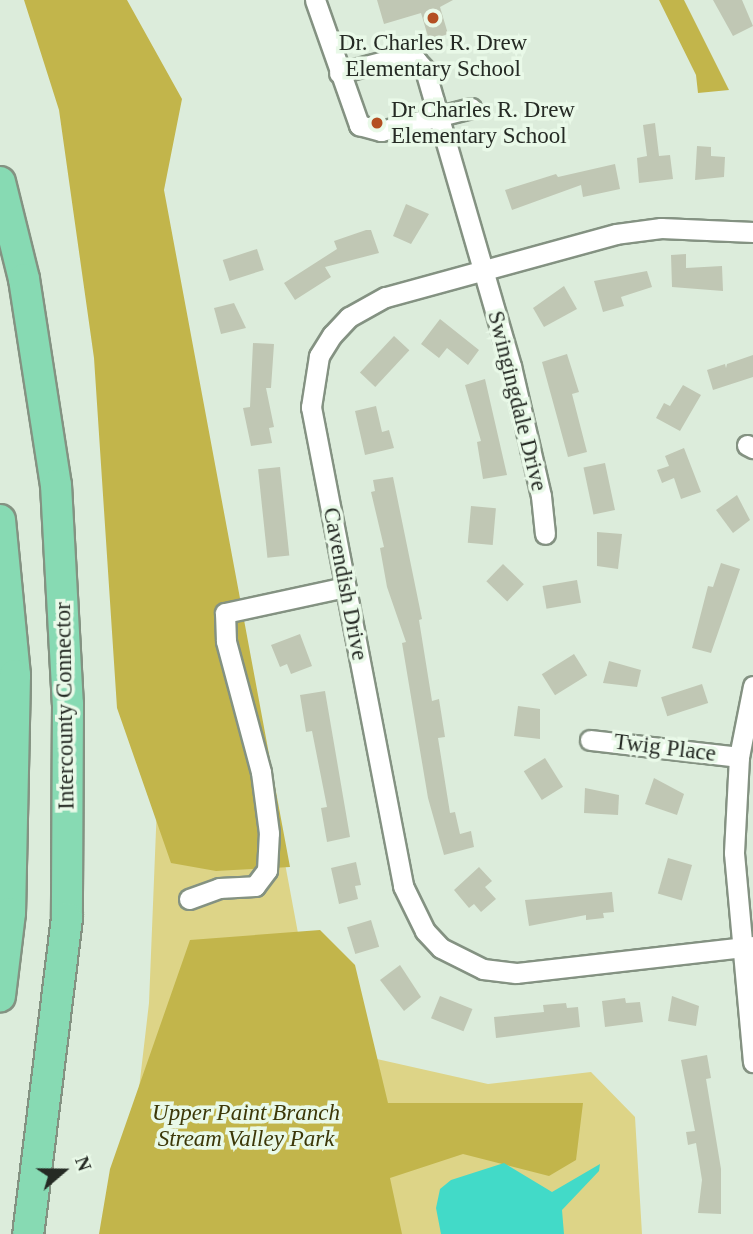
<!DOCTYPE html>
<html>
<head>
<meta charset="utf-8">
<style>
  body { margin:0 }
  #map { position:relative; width:753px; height:1234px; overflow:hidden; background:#dcecdb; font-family:"Times New Roman",serif }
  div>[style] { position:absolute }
  .green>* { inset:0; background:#ddd487 }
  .forest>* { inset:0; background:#c2b54b }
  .water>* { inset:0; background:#42dac8 }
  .building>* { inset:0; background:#c0c7b4; transform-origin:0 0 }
  .roads { filter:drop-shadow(2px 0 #849282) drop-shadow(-2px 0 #849282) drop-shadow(0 2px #849282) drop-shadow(0 -2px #849282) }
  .minor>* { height:19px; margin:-9.5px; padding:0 9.5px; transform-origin:9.5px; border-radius:9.5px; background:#fff }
  .highway>* { height:30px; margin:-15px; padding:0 15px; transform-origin:15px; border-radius:15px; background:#87dab3 }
  .dots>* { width:19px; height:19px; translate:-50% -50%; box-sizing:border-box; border:4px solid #e9f9e8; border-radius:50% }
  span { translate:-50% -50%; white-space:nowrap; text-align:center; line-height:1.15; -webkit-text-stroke:7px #e9f9e8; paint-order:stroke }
  .poi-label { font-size:23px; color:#252a24 }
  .left { translate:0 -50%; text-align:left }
  .street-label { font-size:23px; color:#252a24 }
  .park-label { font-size:23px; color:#3c3708; font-style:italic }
  .north { position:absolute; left:28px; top:1136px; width:70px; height:70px; -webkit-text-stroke:5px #e9f9e8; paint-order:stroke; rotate:70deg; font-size:19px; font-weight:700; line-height:28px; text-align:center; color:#252a24 }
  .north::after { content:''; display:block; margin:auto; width:24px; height:32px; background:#252a24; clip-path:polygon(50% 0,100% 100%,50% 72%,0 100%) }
</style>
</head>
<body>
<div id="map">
  <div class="green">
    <div style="clip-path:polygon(241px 627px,319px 1046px,488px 1084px,591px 1072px,635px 1117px,642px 1234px,122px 1234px,149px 1003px,157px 805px)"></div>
  </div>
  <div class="forest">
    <div style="clip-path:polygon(24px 0,127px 0,182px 99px,164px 190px,290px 867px,216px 871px,171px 863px,117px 708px,94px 358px,59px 110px)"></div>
    <div style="clip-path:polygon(659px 0,684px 0,729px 90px,698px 93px,696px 75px)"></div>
    <div style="clip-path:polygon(320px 930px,355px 965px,388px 1103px,583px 1103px,576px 1160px,549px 1176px,463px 1154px,390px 1178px,402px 1234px,99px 1234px,110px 1169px,190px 940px)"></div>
  </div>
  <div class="water">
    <div style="clip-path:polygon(504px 1163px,552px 1192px,600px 1164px,599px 1171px,562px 1210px,564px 1234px,441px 1234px,436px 1208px,440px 1189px,451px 1180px)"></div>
  </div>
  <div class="building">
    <div style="clip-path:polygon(377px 0,453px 0,440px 7px,448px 34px,429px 40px,421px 13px,384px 24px)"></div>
    <div style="clip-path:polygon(713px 0,742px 0,753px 26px,733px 36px)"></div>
    <div style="clip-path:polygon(655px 123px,659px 156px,670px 155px,673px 179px,639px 183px,637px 158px,647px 156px,643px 125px)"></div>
    <div style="clip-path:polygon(697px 146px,711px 147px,711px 156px,725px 157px,724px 177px,695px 180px)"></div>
    <div style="clip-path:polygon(615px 164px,620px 189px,583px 197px,581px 185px,512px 210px,505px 190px,556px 174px,558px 177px)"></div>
    <div style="clip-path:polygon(406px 204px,429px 214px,411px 244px,393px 236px)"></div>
    <div style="clip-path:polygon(366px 230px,371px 230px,379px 253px,325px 267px,331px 277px,295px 300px,284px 283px,337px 249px,334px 241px)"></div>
    <div style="left:257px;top:249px;width:22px;height:36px;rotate:72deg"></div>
    <div style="clip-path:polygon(686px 254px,686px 268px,722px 266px,723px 291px,672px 287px,671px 255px)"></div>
    <div style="clip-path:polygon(647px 271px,652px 287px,621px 297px,624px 306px,603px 312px,594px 281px)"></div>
    <div style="clip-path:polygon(564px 286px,577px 309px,544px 327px,533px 308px)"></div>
    <div style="clip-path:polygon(234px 303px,246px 328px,221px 334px,214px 308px)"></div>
    <div style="clip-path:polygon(440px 319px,479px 350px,468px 365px,447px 348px,439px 358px,421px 344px)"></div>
    <div style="left:394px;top:336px;width:21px;height:50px;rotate:43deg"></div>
    <div style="clip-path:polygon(253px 343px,274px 344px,271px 388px,266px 388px,274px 427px,269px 428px,272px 443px,251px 446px,243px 408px,250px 407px)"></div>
    <div style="clip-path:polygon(567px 354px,579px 392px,572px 394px,587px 452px,568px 457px,542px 362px)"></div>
    <div style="clip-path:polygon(753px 355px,753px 377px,713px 390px,707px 370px,725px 364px,726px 368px,727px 364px)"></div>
    <div style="clip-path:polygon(485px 379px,507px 475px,483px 479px,477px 442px,481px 441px,465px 385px)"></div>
    <div style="clip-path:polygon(683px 385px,701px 395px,680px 431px,656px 418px,664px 403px,670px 406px)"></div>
    <div style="clip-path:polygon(376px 406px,382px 432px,389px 430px,394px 448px,365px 455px,355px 411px)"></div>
    <div style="clip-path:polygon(684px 448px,701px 492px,681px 499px,674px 478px,662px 483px,657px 470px,669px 466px,665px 456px)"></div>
    <div style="left:605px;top:463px;width:48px;height:22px;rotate:78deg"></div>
    <div style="left:280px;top:467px;width:89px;height:22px;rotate:84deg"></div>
    <div style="clip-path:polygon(393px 477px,422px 619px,419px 620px,432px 701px,439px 699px,445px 737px,438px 738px,450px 813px,455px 812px,460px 834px,471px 831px,474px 847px,444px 855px,428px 798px,402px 643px,406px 642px,387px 587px,380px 548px,384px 547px,371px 492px,375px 491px,373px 480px)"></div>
    <div style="clip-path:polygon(737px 495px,750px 520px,733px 533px,716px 510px)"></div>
    <div style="left:471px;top:506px;width:25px;height:37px;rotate:5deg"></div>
    <div style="clip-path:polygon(597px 532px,622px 534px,618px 569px,597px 566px)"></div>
    <div style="clip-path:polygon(721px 563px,740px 569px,711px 653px,692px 648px,708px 586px,713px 587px)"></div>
    <div style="left:503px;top:564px;width:29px;height:24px;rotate:44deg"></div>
    <div style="left:577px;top:580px;width:23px;height:35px;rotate:80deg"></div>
    <div style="clip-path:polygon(300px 634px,312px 666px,291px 674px,287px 664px,280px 667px,271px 645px)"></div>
    <div style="left:574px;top:654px;width:25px;height:38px;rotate:58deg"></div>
    <div style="clip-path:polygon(609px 661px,641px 670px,637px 687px,603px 683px)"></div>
    <div style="left:702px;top:684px;width:20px;height:43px;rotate:72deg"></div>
    <div style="clip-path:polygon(325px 691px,350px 837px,327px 842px,321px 808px,327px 807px,312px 731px,306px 732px,300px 695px)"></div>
    <div style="clip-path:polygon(518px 706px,540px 709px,540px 739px,514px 736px)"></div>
    <div style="left:545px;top:758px;width:34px;height:25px;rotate:58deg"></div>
    <div style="clip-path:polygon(654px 778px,684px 794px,677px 815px,645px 804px)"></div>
    <div style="clip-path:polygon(585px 788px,619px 795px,618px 815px,584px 813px)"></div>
    <div style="left:668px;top:858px;width:25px;height:37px;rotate:16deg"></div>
    <div style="clip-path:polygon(356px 862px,361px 885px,355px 886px,358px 899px,339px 904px,331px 868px)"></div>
    <div style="clip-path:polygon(479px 867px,492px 881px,485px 887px,496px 899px,481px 912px,474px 904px,469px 908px,454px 890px)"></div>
    <div style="clip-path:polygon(612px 892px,614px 912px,603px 913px,604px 918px,586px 920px,586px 915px,529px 926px,525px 900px)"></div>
    <div style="left:371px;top:920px;width:28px;height:25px;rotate:73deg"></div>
    <div style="clip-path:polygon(400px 965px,421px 997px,404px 1011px,380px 980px)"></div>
    <div style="left:440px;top:996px;width:35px;height:24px;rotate:22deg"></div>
    <div style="clip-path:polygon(672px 996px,699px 1006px,696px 1026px,668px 1021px)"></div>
    <div style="clip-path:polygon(625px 998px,626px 1003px,640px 1002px,643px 1022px,605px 1027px,602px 1001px)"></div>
    <div style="clip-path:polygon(566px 1003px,567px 1008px,578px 1007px,580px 1027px,496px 1038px,494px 1017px,544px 1012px,543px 1005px)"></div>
    <div style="clip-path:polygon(707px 1055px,711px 1078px,706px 1079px,721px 1169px,721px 1214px,698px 1213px,702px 1180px,696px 1143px,688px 1145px,686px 1132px,695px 1131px,681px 1060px)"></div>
  </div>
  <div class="roads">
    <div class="minor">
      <div style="left:315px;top:0;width:133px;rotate:70.6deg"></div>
      <div style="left:359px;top:125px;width:23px;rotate:15deg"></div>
      <div style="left:381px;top:131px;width:93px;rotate:-14.3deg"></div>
      <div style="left:339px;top:73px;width:67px;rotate:-14.7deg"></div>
      <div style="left:404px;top:56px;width:13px;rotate:18deg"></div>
      <div style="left:416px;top:60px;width:13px;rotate:48deg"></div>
      <div style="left:425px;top:70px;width:308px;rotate:73.8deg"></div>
      <div style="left:511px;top:366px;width:133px;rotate:77deg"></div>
      <div style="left:541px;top:496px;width:38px;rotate:84deg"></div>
      <div style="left:753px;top:232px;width:92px;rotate:-177.5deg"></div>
      <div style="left:661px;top:228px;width:45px;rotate:172.4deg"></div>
      <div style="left:616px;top:234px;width:239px;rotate:164.7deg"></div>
      <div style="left:385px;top:297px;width:41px;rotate:150.9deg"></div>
      <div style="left:349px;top:317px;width:25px;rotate:133deg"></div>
      <div style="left:332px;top:335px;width:25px;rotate:122deg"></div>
      <div style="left:319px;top:356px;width:52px;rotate:98.9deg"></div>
      <div style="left:311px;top:407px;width:488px;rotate:79.1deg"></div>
      <div style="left:403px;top:886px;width:50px;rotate:63.9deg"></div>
      <div style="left:425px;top:931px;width:23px;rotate:47deg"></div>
      <div style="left:441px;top:948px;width:47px;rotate:26.6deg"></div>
      <div style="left:483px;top:969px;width:33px;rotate:7deg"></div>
      <div style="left:516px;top:973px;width:239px;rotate:-6.5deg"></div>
      <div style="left:747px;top:445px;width:7px;rotate:27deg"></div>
      <div style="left:753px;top:686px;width:72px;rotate:101.2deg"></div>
      <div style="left:739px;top:757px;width:96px;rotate:93deg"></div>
      <div style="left:734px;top:853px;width:210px;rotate:84.8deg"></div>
      <div style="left:590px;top:740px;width:150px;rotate:6.5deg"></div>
      <div style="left:189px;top:899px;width:32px;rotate:-20deg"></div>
      <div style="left:219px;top:888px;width:36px;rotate:-3deg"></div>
      <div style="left:255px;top:886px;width:20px;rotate:-53deg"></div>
      <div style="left:267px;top:870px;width:37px;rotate:-87deg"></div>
      <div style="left:269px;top:833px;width:62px;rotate:-97.5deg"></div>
      <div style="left:261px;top:772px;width:136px;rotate:-105deg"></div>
      <div style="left:226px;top:641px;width:28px;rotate:-92deg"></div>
      <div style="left:225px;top:613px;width:123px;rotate:-12.2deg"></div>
    </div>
    <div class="highway">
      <div style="left:0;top:182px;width:100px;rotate:76.1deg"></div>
      <div style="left:24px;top:279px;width:208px;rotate:81.2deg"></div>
      <div style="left:56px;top:485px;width:219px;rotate:86.9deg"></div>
      <div style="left:68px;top:704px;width:214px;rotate:90.3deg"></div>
      <div style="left:67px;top:918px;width:318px;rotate:97deg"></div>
      <div style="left:0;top:520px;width:156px;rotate:84.5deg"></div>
      <div style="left:15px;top:675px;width:238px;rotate:91.2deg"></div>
      <div style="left:10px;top:913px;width:84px;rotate:96.9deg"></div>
    </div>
  </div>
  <div class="dots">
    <div style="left:433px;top:18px;background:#b44f22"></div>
    <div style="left:377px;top:123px;background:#b44f22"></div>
  </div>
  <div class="poi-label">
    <span style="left:433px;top:56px">Dr. Charles R. Drew<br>Elementary School</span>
    <span class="left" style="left:391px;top:123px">Dr Charles R. Drew<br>Elementary School</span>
  </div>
  <div class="street-label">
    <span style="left:517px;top:401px;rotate:76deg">Swingingdale Drive</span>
    <span style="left:345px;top:584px;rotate:79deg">Cavendish Drive</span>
    <span style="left:65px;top:706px;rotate:-91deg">Intercounty Connector</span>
    <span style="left:665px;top:748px;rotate:7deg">Twig Place</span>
  </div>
  <div class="park-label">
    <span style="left:246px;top:1126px">Upper Paint Branch<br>Stream Valley Park</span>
  </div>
  <div class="north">N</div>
</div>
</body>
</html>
